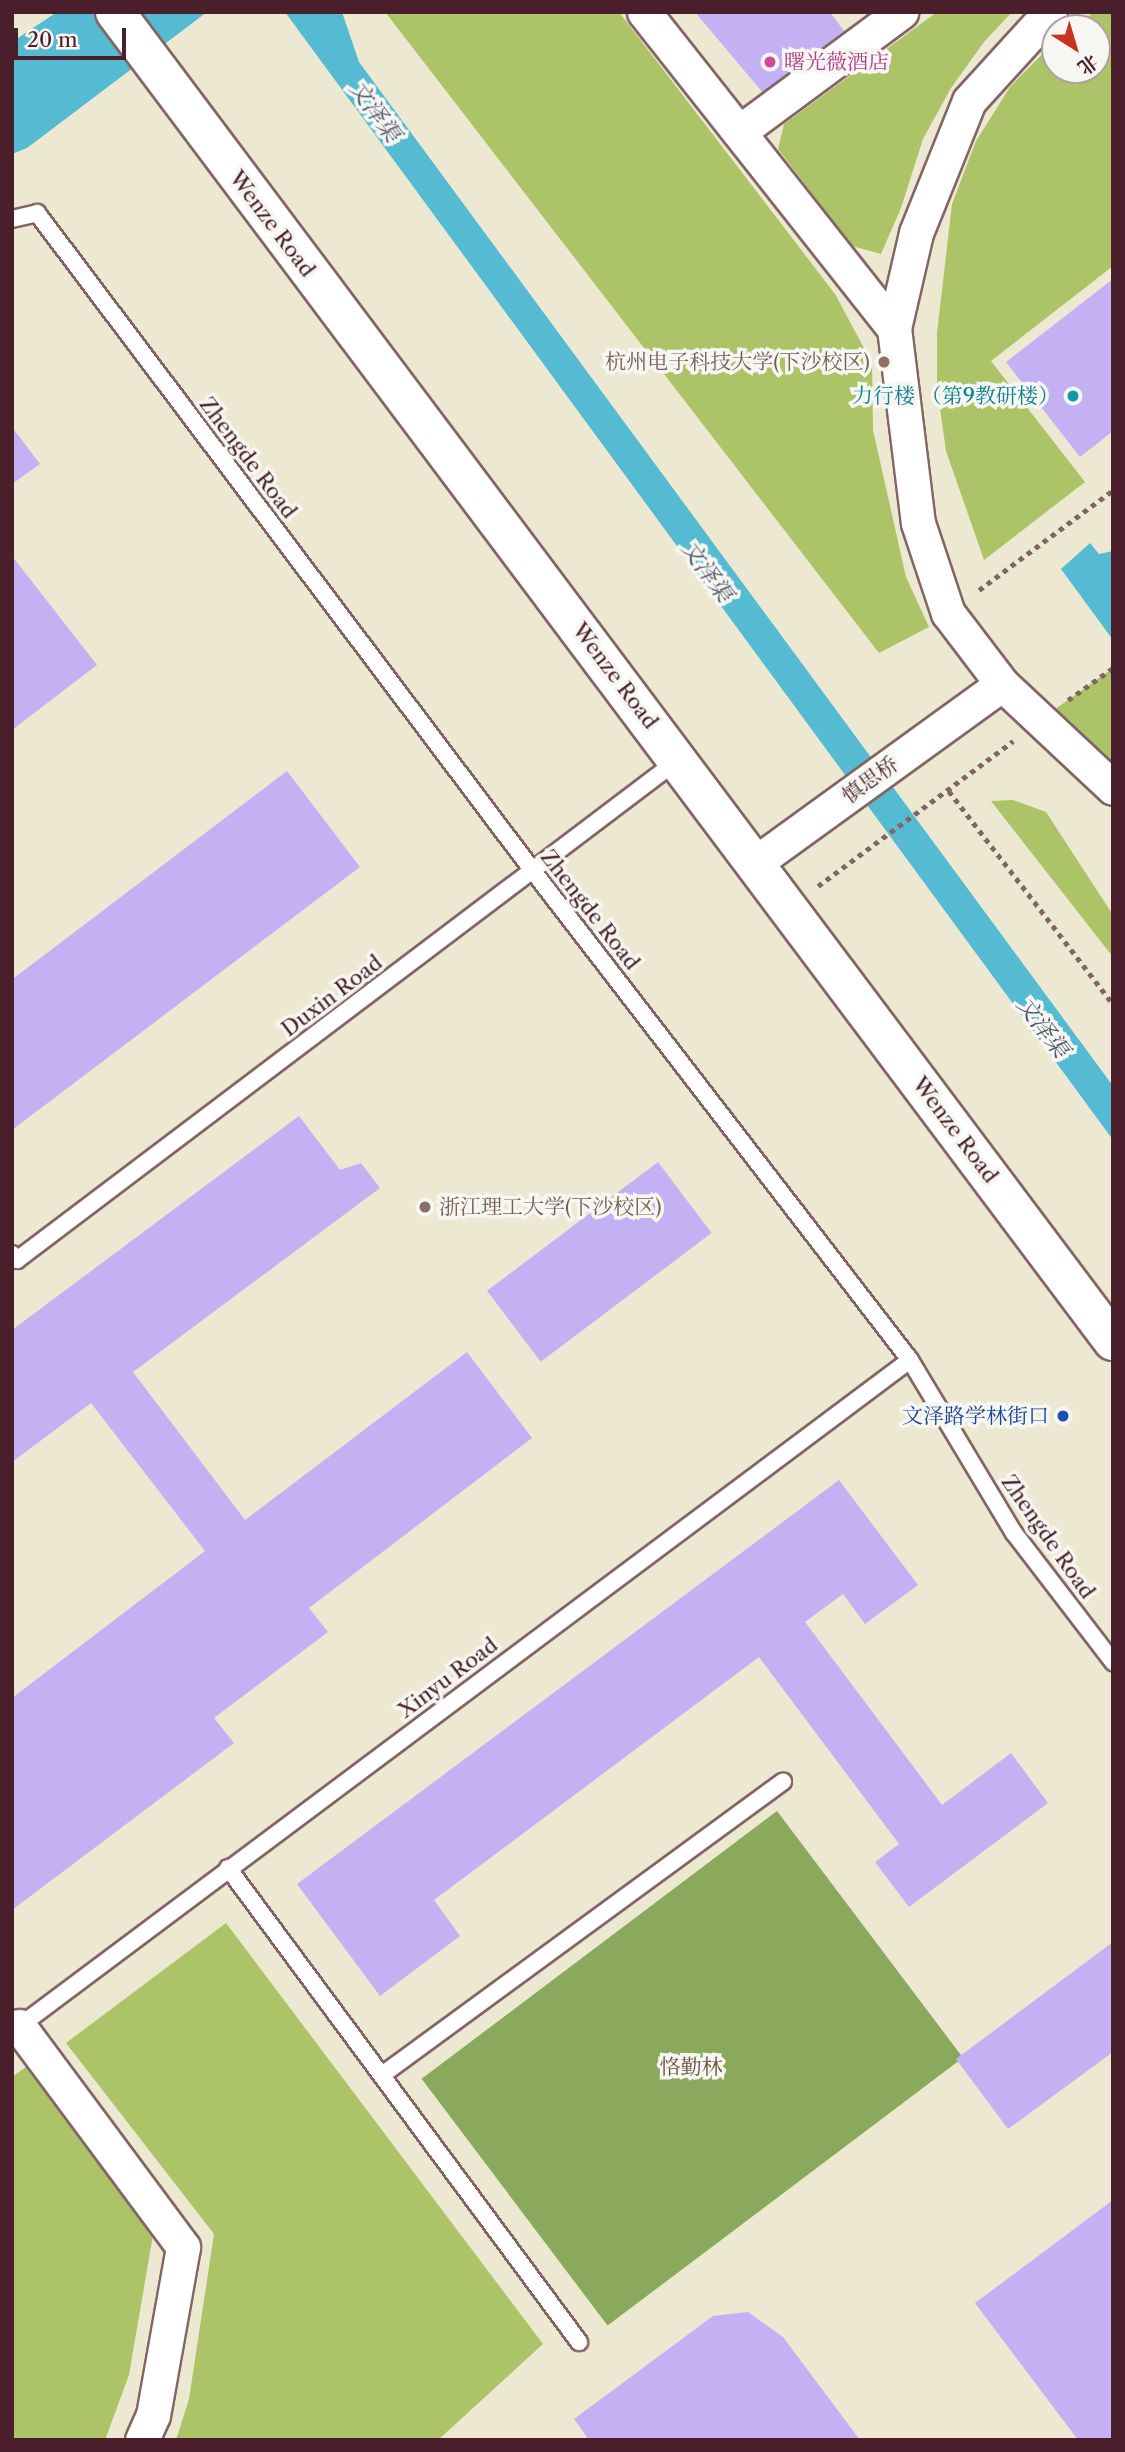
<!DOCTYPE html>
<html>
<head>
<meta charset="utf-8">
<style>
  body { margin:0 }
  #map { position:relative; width:1125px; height:2452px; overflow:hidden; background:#ede8d1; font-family:"Libre Caslon Text","Noto Serif SC",serif }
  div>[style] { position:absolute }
  .green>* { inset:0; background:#adc368 }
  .forest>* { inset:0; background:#8aa95c; transform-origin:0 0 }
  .water>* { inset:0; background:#55bbd2 }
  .building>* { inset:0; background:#c3b1f4; transform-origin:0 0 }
  .path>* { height:4.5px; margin-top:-2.25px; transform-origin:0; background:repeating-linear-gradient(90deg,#836565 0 5px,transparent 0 10px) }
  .roads { filter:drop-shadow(2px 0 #836565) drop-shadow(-2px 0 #836565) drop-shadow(0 2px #836565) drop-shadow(0 -2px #836565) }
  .lane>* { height:16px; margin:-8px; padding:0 8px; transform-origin:8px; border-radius:8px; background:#fff }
  .street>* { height:33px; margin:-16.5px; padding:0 16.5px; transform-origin:16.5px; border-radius:16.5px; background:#fff }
  .primary>* { height:38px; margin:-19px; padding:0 19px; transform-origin:19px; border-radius:19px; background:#fff }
  .dots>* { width:19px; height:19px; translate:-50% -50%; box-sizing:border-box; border:4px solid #f6f6f2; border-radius:50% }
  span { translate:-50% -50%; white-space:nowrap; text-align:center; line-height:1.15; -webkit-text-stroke:7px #f6f6f2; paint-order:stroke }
  .hotel-label { font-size:21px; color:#b23c85 }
  .left { translate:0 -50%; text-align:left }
  .street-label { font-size:21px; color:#4a1f2b }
  .education-label { font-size:21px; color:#785e54 }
  .right { translate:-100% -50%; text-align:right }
  .culture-label { font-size:21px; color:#0d838f }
  .transit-label { font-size:21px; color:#164399 }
  .park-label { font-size:21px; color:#68503d }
  .water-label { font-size:23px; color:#4e5665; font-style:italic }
  .frame { position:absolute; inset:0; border:14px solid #4a1f2b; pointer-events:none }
  .north { position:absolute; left:1041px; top:14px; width:70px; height:70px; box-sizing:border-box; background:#f6f6f2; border:2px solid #b1a0a2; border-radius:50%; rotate:143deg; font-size:19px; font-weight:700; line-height:28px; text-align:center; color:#4a1f2b }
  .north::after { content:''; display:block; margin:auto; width:24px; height:32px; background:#c8321e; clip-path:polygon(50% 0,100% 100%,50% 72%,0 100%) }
  .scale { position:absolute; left:14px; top:28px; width:112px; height:32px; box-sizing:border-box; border:4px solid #4a1f2b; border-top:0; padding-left:9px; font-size:21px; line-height:24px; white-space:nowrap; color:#4a1f2b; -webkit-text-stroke:5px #f6f6f2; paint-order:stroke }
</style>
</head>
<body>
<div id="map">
  <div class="green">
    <div style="clip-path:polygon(619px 12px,835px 294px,872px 363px,873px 430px,906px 577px,929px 627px,879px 653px,386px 13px)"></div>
    <div style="clip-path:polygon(937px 12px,1012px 12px,984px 42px,951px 88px,923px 139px,901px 208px,881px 254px,852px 246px,778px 149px,784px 124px)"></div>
    <div style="clip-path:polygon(1094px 12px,1113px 12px,1113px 266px,991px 361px,1085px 482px,984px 560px,946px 451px,937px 387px,937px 333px,952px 204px,976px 141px,1010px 87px,1052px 44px,1055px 42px,1055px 70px,1097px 70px,1097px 28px,1073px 28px)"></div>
    <div style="clip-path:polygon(1113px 668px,1113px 785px,1040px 720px)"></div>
    <div style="clip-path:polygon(1013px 800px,1046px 812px,1113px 915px,1113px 957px,991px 801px)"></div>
    <div style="clip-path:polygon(226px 1923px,543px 2344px,438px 2440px,176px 2440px,189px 2399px,214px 2234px,66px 2043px)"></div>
    <div style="clip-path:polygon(26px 2067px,153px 2235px,129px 2375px,105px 2440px,12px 2440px,12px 2077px)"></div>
  </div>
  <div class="forest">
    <div style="left:777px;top:1811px;width:309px;height:445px;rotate:53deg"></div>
  </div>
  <div class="water">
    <div style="clip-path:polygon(57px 12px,207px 12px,27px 148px,12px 154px,12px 42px)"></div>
    <div style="clip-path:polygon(285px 12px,342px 12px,359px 62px,1113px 1086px,1113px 1140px)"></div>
    <div style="clip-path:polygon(1090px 543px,1099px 554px,1113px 551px,1113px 640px,1061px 569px)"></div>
  </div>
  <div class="building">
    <div style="clip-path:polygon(695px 12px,830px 12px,844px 31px,763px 93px)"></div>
    <div style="clip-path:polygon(1113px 279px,1113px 431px,1080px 457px,1006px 362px)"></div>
    <div style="clip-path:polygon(12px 427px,40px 464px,12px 484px)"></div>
    <div style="clip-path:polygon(12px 556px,97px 665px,12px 730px)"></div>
    <div style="clip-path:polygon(287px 771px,360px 867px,12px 1130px,12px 975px,14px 978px)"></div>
    <div style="clip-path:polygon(299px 1116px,340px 1170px,361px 1163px,380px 1188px,133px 1372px,245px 1520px,467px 1352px,532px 1438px,309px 1608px,328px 1632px,214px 1718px,234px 1743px,12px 1910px,12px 1698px,205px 1551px,91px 1403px,12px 1462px,12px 1330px)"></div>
    <div style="left:658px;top:1162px;width:89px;height:214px;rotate:53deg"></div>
    <div style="clip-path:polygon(839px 1480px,918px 1585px,865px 1624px,843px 1594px,805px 1622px,942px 1805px,1011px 1753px,1048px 1803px,909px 1907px,875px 1862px,899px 1844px,759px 1657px,434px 1900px,460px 1936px,380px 1996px,297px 1884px)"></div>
    <div style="clip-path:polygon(1113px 1942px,1113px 2052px,1008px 2129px,956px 2059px)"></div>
    <div style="clip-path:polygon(1113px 2200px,1113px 2440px,1078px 2440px,975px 2303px)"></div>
    <div style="clip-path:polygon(748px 2312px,783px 2337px,860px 2440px,589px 2440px,574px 2419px,713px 2316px)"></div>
  </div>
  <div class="path">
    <div style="left:979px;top:590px;width:167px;rotate:-36.7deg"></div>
    <div style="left:1068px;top:700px;width:55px;rotate:-35.4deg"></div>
    <div style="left:949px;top:791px;width:269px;rotate:52.4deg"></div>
    <div style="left:818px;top:886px;width:243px;rotate:-36.6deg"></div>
  </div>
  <div class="roads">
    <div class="lane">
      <div style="left:12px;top:219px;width:26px;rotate:-13deg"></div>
      <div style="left:37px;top:213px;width:824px;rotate:52.99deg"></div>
      <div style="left:533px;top:871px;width:617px;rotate:52.37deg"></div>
      <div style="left:910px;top:1360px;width:202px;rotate:59deg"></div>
      <div style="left:1014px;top:1533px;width:163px;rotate:52.5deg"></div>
      <div style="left:12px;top:1254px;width:8px;rotate:50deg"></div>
      <div style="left:17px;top:1260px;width:829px;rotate:-37.1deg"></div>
      <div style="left:228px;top:1868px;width:590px;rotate:53.48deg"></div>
      <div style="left:17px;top:2028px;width:1115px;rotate:-36.8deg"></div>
      <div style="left:382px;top:2075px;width:497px;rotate:-36.2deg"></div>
    </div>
    <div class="street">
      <div style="left:644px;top:12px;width:403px;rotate:51.7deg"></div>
      <div style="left:1050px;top:12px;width:120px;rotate:132.3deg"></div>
      <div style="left:969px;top:101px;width:142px;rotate:111.9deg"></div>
      <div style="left:916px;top:233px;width:98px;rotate:103deg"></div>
      <div style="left:894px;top:328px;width:196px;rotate:83deg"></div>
      <div style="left:918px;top:523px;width:95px;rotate:71.6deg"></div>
      <div style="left:948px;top:613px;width:89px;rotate:52.7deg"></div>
      <div style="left:1002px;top:684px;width:152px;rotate:43.1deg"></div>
      <div style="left:739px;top:132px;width:202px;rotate:-36.5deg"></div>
      <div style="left:755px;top:863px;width:305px;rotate:-35.9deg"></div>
      <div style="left:19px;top:2026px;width:275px;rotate:53.4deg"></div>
      <div style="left:183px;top:2247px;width:171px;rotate:100.1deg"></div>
      <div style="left:153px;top:2415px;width:27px;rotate:114deg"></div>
    </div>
    <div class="primary">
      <div style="left:115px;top:12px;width:1662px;rotate:53.1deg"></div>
    </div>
  </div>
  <div class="dots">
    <div style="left:770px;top:62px;background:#d1479c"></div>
    <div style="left:884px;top:362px;background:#8d6e63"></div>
    <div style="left:1073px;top:396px;background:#0f9aa8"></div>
    <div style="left:425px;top:1207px;background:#8d6e63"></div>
    <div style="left:1063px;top:1416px;background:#1a4fb4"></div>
  </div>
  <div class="hotel-label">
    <span class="left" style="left:784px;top:62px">曙光薇酒店</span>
  </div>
  <div class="street-label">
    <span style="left:272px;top:224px;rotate:53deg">Wenze Road</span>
    <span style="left:248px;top:458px;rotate:53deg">Zhengde Road</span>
    <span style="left:615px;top:676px;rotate:53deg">Wenze Road</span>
    <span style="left:870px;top:780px;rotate:-36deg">慎思桥</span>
    <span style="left:590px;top:910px;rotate:52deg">Zhengde Road</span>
    <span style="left:332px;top:996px;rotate:-37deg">Duxin Road</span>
    <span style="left:955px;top:1130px;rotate:53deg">Wenze Road</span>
    <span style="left:1048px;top:1537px;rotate:55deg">Zhengde Road</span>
    <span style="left:448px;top:1678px;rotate:-37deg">Xinyu Road</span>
  </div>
  <div class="education-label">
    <span class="right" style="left:870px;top:362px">杭州电子科技大学(下沙校区)</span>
    <span class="left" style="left:439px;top:1207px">浙江理工大学(下沙校区)</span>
  </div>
  <div class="culture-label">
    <span class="right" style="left:1059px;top:396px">力行楼 （第9教研楼）</span>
  </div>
  <div class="transit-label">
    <span class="right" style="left:1049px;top:1416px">文泽路学林街口</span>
  </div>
  <div class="park-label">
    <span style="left:691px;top:2067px">恪勤林</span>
  </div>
  <div class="water-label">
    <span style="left:375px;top:111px;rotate:54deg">文泽渠</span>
    <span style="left:707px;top:571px;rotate:54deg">文泽渠</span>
    <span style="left:1043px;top:1027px;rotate:53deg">文泽渠</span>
  </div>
  <div class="frame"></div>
  <div class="north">北</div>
  <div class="scale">20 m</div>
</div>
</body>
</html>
